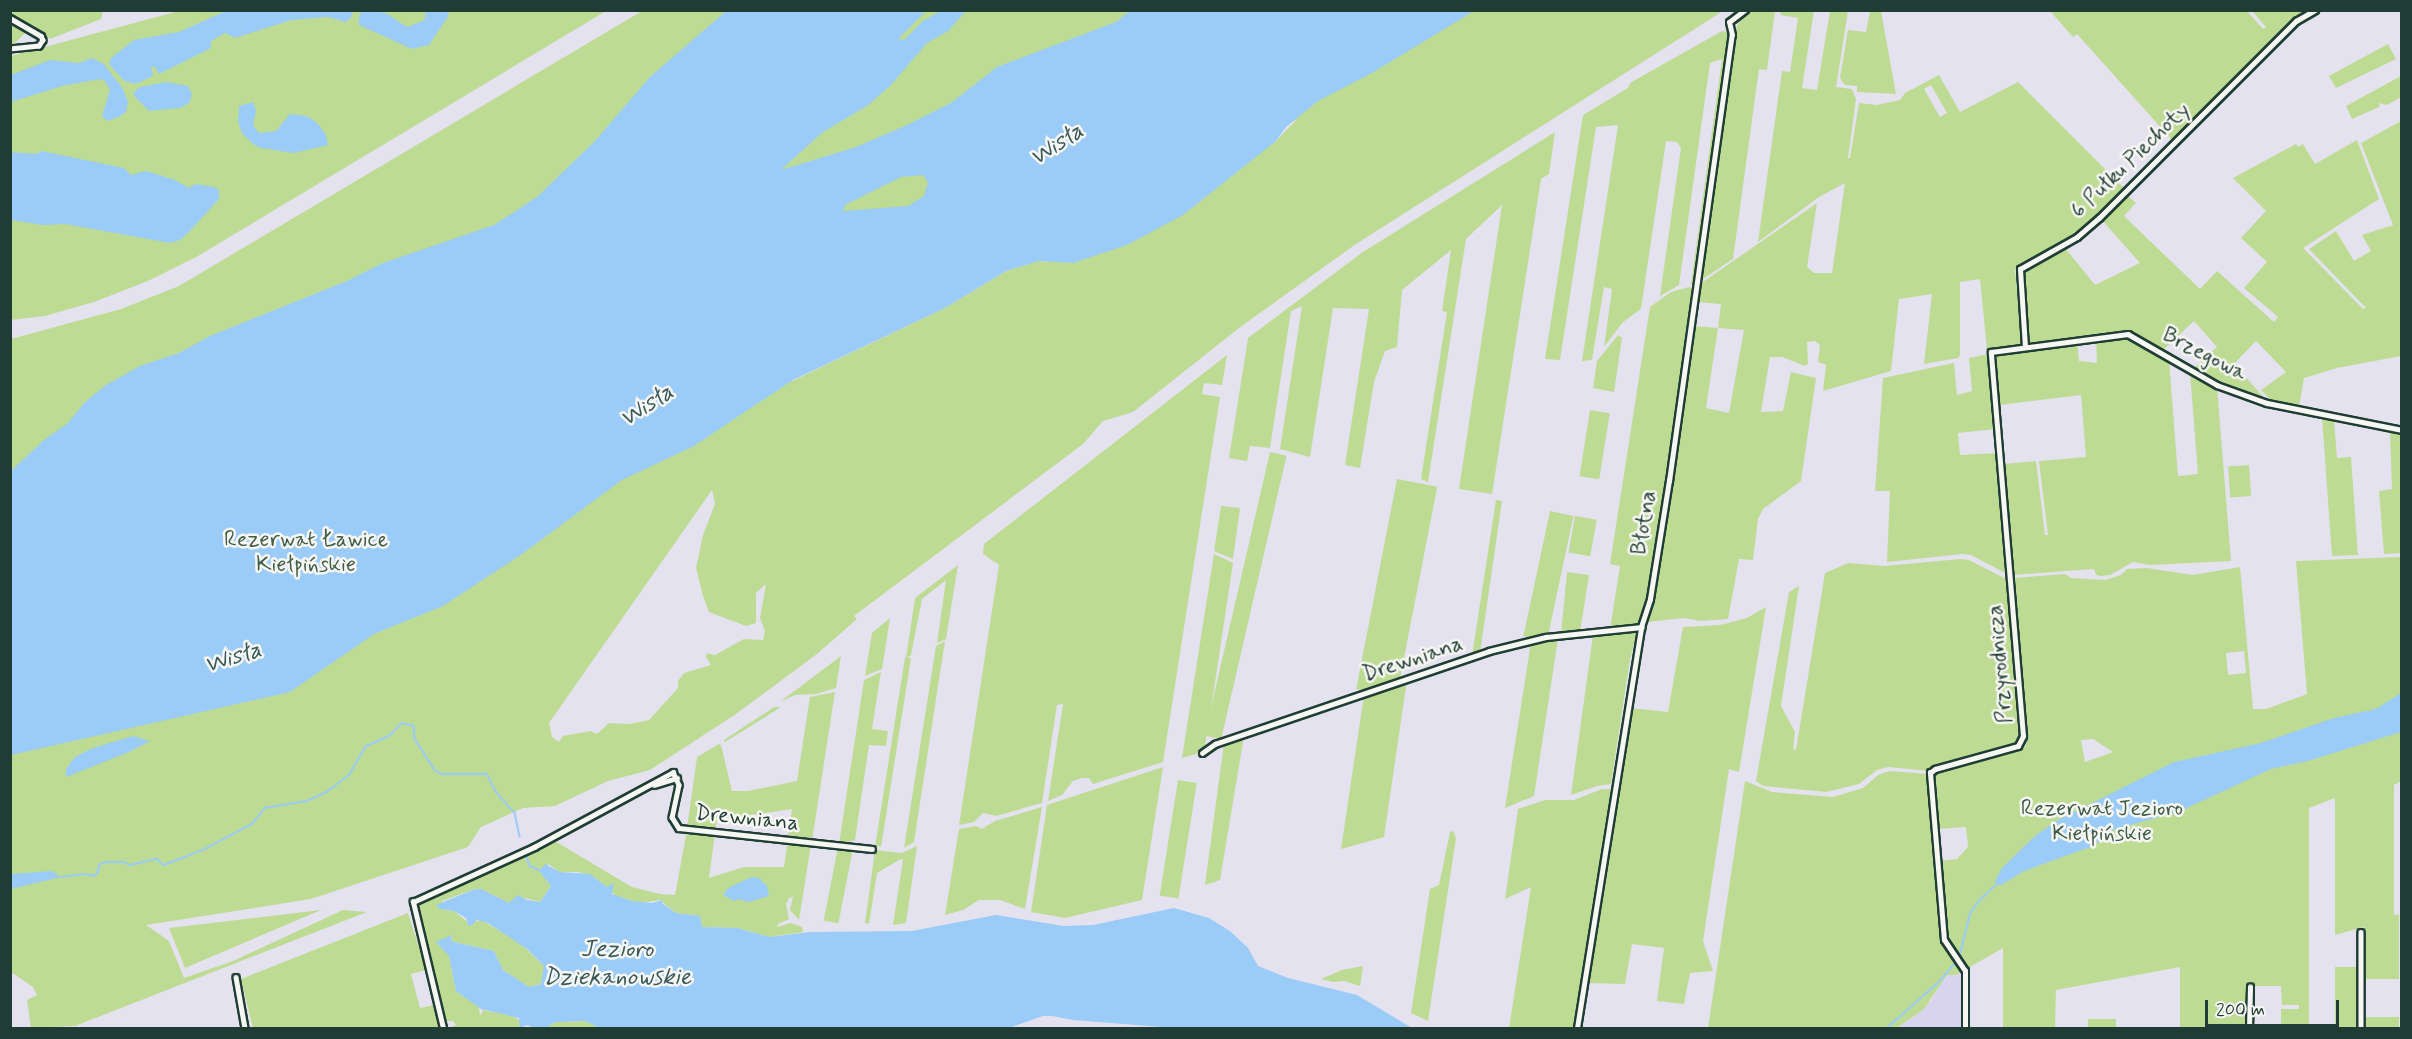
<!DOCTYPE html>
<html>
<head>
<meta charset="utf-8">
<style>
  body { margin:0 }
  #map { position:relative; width:2412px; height:1039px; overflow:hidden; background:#e5e2ef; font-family:Mynerve,sans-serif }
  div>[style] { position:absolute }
  .built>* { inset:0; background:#d9d4ed }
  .green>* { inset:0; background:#bedb93; transform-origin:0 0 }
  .water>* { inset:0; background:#9bcbf7 }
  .stream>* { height:1.5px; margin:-0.75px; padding:0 0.75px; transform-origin:0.75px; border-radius:0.75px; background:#9bcbf7 }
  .roads { filter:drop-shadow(2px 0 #1f3d34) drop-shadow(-2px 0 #1f3d34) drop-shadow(0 2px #1f3d34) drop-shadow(0 -2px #1f3d34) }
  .minor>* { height:4.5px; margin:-2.25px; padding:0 2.25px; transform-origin:2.25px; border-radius:2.25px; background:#f6f6f2 }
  span { translate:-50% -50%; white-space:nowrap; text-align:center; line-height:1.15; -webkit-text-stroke:5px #f6f6f2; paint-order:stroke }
  .street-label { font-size:22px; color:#1f3d34 }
  .park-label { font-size:22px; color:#3f5d47 }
  .water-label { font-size:24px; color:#38595b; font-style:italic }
  .frame { position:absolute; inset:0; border:12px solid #1f3d34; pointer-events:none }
  .scale { position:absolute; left:2205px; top:1000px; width:134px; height:27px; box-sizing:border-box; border:3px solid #1f3d34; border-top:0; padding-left:8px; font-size:18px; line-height:21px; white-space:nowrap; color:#1f3d34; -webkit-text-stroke:4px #f6f6f2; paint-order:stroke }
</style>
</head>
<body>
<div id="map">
  <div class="built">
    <div style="clip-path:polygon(1957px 962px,1964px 971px,1964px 1028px,1898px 1028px,1931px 1001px,1943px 980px)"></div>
  </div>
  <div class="green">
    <div style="clip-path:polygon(10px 11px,103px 11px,101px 19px,50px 39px,33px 25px,13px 45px,11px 44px)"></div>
    <div style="clip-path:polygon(179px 11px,606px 11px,198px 256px,148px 281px,94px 302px,45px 316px,11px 320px,11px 56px)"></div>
    <div style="clip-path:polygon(evenodd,642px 11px,1723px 11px,1356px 244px,1239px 328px,1133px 412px,1103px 421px,1083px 444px,854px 616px,857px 619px,817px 654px,736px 714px,650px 770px,608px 781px,555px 806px,523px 808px,481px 827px,468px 847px,311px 899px,146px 925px,169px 941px,184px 978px,233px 961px,343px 910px,367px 912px,75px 1026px,31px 1028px,27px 1000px,37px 995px,33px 987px,11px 972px,11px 339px,121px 309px,179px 286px,642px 11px,1297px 119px,1276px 141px,1250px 160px,1095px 255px,1073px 263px,1039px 261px,1006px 271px,945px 308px,786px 384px,824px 331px,1297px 119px,642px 11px,712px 490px,715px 504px,703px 535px,696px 568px,703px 596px,709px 612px,746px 626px,756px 623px,756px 593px,766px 584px,760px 618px,765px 631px,763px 640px,744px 639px,715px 655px,707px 653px,706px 657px,711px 665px,684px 673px,678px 681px,678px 688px,649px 720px,630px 724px,609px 723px,597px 734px,591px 731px,563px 736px,559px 742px,552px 737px,549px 723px,712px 490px)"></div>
    <div style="clip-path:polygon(1748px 11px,1775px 11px,1767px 70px,1759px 69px,1733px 259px,1700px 281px,1733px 35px,1743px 14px)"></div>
    <div style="clip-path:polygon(evenodd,1780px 11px,1814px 11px,1802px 88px,1817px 90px,1830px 11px,1848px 11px,1836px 87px,1852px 89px,1856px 99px,1848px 158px,1850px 158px,1859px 103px,1877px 105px,1900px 100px,1905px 93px,1939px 75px,1960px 112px,2018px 82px,2125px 189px,2092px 223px,2074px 236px,2017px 267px,2015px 271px,2023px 345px,1987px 350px,1980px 279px,1960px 282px,1960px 355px,1958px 358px,1924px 364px,1932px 294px,1899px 299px,1891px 371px,1823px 391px,1826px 365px,1818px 362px,1820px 345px,1815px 341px,1807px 342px,1808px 364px,1805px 366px,1782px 357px,1770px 357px,1761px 412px,1783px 411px,1791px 372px,1816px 378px,1801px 481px,1763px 509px,1758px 519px,1753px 560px,1739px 559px,1728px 619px,1700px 621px,1684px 618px,1647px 622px,1644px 621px,1655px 588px,1694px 326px,1718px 328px,1721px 304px,1697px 302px,1700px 284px,1817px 203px,1807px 267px,1814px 273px,1832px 273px,1845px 183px,1819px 197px,1758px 242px,1782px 71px,1790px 72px,1798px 18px,1781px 15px,1780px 11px,1931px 85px,1947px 113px,1940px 117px,1924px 89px,1931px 85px,1780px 11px,1718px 328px,1744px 330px,1729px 413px,1706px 408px,1718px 328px)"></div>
    <div style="clip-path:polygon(1870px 11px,1881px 11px,1896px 94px,1857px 92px,1857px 86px,1845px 85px,1840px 78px,1848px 30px,1866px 32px)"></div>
    <div style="clip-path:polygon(2050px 11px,2247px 11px,2263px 29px,2266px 27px,2252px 11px,2311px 11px,2275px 35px,2273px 41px,2173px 141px,2077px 34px,2073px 37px)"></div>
    <div style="clip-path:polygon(1722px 31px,1728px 32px,1729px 40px,1695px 283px,1691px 284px,1722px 59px,1710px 63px,1679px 285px,1660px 296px,1681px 148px,1677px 142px,1666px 141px,1641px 309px,1623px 322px,1604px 347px,1612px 289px,1604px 287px,1592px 360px,1582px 361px,1618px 125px,1596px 127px,1560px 360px,1545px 359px,1583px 115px,1628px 88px,1630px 83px)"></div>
    <div style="clip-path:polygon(2388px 44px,2396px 59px,2336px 88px,2329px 76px)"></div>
    <div style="clip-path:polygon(2401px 76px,2401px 97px,2387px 105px,2380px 103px,2379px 107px,2352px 119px,2346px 106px)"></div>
    <div style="clip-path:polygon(2401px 121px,2401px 356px,2337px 368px,2304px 378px,2299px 407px,2274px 403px,2261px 390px,2286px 372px,2256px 341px,2234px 364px,2268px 402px,2193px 369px,2217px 347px,2194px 321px,2162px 351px,2125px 331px,2027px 344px,2020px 273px,2065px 248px,2095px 285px,2140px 263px,2101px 219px,2126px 194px,2136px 203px,2124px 216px,2200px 289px,2217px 271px,2274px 322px,2278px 317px,2244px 288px,2267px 262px,2241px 238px,2266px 211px,2233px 178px,2296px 144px,2298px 147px,2303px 144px,2315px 164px,2357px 140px,2379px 199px,2303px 248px,2363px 309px,2366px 308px,2309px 249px,2336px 231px,2354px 261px,2371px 251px,2362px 235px,2393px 225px,2361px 143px)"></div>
    <div style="clip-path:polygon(1555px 132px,1549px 174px,1541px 179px,1492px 494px,1459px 489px,1502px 205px,1466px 239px,1428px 482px,1421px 479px,1447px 312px,1442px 311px,1451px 250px,1402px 290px,1397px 347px,1385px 351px,1374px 382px,1360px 468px,1345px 465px,1369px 309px,1333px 308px,1310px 457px,1280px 449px,1302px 306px,1291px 311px,1270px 448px,1250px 446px,1247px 461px,1229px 458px,1248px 338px,1363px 252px)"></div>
    <div style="clip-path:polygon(1689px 287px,1695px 289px,1647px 603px,1641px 626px,1610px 629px,1620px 566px,1610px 564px,1650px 307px,1671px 292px)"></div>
    <div style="clip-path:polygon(1618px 335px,1622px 338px,1614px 392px,1593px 388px,1597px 361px)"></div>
    <div style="clip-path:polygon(2125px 335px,2169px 360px,2178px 476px,2198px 474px,2190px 373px,2217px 386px,2231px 561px,2150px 565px,2133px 562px,2110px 575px,2101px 576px,2096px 575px,2094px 569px,2013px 575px,2003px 464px,2036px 461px,2045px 535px,2048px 535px,2039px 461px,2086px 457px,2081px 395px,1999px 405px,1995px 353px,2077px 341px,2079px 361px,2097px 363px,2096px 339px)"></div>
    <div style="clip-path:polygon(1989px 354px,1996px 429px,1958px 433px,1960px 455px,1998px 453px,2007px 574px,1971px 555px,1963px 554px,1887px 562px,1890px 491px,1875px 491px,1883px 378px,1954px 363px,1957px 395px,1972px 391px,1969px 358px)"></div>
    <div style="clip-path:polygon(1227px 355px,1222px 385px,1204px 383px,1202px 394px,1220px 397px,1163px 762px,1093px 784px,1089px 778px,1082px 778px,1073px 781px,1062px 795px,1048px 801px,1063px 704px,1057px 705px,1042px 803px,996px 816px,983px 813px,974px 822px,959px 825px,999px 565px,983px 554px,984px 544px)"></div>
    <div style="left:1590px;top:410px;width:20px;height:67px;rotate:9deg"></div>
    <div style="clip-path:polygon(2322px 417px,2334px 419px,2337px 458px,2351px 457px,2358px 555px,2332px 556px)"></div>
    <div style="clip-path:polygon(2390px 431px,2401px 433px,2402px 553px,2384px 554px,2379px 491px,2392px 489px)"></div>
    <div style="left:1270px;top:452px;width:17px;height:291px;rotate:13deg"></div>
    <div style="left:2249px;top:465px;width:31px;height:21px;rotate:86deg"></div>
    <div style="left:1397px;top:479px;width:41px;height:214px;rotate:11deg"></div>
    <div style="clip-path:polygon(1496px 500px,1502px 501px,1480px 653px,1472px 656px)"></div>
    <div style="clip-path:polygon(1221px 506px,1240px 508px,1233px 559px,1214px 551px)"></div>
    <div style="left:1550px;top:511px;width:24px;height:128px;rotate:12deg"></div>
    <div style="left:1575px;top:516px;width:22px;height:37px;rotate:10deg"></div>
    <div style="clip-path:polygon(1214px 554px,1233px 563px,1214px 689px,1205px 746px,1200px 753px,1182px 758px)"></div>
    <div style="clip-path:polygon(evenodd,2401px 557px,2402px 781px,2394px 785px,2394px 915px,2399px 914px,2399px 979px,2364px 979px,2364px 927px,2335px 935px,2335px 798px,2309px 808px,2309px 1027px,2281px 1027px,2281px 1009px,2299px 1009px,2299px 1005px,2282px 1005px,2281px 986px,2247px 986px,2247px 1027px,2180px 1028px,2180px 967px,2056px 990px,2055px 1028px,2003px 1028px,2003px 948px,1956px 975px,1947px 975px,1924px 1009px,1897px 1028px,1708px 1028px,1745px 781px,1772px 792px,1833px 797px,1863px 788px,1878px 775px,1889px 771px,1927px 774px,1937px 882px,1942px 876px,1941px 861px,1957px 859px,1968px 847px,1966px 827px,1938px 829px,1933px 779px,1936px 774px,2021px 750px,2026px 746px,2013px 578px,2065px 574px,2071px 578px,2105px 580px,2121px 575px,2127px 569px,2147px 568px,2193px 575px,2240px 567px,2253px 709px,2266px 709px,2307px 694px,2296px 561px,2401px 557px,2244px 651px,2246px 673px,2228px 675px,2226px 653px,2244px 651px,2401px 557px,2093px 739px,2113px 752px,2085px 762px,2081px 740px,2093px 739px)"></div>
    <div style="clip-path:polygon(1960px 559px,1969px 560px,2008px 580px,2019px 742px,1935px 766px,1929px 771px,1888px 767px,1877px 770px,1859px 784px,1826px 792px,1763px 786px,1756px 781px,1789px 592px,1799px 586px,1781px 706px,1795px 732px,1793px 749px,1796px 750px,1825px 573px,1848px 563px,1885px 566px)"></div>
    <div style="clip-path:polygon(958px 565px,946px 639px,937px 643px,946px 580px,922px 599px,911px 655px,906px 658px,915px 598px)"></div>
    <div style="clip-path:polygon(1567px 572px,1589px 575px,1580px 632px,1561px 634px)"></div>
    <div style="clip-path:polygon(1766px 607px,1739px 772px,1729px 769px,1703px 941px,1713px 971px,1690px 973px,1684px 1004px,1657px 1001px,1664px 948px,1632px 944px,1625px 984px,1588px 983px,1630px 708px,1668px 712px,1683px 627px,1720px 625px,1747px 618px)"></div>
    <div style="clip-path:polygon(890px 618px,882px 669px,865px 676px,872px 633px)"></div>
    <div style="clip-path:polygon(1637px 631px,1630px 659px,1611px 784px,1597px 786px,1571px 795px,1593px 635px)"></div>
    <div style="clip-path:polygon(1558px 639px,1534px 796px,1505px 808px,1531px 642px)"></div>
    <div style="clip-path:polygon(945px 641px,914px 842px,904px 848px,936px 646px)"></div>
    <div style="clip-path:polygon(841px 656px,836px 688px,816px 694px,795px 695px,780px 702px)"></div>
    <div style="left:911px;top:658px;width:191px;height:6px;rotate:99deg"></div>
    <div style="clip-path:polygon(881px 672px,872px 729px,888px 731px,886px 746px,869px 745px,855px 840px,839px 844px,864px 680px)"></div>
    <div style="clip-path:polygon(1407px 680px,1384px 837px,1341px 849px,1364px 695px)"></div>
    <div style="clip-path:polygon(835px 692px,812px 841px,788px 838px,792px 809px,717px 820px,715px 830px,687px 828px,697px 757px,719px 744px,721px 745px,732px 791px,748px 791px,797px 781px,810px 697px)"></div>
    <div style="clip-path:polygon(774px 707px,781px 707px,725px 742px,724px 740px)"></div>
    <div style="clip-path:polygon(1244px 736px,1220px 880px,1205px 885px,1224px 743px)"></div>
    <div style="clip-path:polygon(1163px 767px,1142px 900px,1065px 918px,1031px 912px,1047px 805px)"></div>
    <div style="left:1178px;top:780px;width:19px;height:117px;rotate:9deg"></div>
    <div style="clip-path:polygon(1602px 789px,1611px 789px,1573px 1028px,1509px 1028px,1531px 887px,1505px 899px,1518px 809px,1545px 800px,1574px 800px)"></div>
    <div style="clip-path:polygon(1042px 807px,1025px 909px,1000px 900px,979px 900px,963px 910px,945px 915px,959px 829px,976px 826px,982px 829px,995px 821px)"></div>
    <div style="clip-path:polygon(687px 830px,715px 833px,709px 878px,744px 867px,784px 867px,788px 840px,811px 844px,799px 920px,790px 910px,793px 897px,789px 898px,786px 904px,789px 919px,778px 924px,777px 927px,791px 923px,802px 927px,803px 932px,769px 937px,737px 928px,702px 927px,700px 916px,676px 913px,660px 900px,640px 903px,616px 896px,611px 891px,614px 884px,607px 887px,594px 877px,579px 872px,560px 872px,548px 864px,546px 880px,551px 886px,540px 902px,521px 897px,509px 903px,481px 889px,475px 889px,442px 901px,444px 910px,454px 911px,469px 923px,482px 920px,521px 944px,544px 966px,545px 971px,541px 984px,529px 987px,503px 970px,494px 951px,454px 942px,451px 940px,452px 936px,439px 941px,449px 956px,456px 991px,479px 1007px,480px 1016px,483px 1010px,514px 1016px,521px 1022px,520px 1028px,450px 1028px,456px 1025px,453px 1021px,444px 1021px,438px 1004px,416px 905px,418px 902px,553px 840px,632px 887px,660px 894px,675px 895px)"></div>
    <div style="clip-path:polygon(1453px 831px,1456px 838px,1428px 1021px,1411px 1013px,1430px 889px,1439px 885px,1450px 832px)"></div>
    <div style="clip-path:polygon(917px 846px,906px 923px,893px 925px,903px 860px,901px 859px,877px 873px,869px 924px,865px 923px,875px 850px,902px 853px)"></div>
    <div style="left:838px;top:847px;width:15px;height:75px;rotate:11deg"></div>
    <div style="clip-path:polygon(321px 910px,185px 968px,169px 928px)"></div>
    <div style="clip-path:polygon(408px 913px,426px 970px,411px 974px,420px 1008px,434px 1005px,440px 1028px,253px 1028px,241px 979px)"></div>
    <div style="clip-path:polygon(1363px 966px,1360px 986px,1344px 981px,1333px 982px,1321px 979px,1342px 970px)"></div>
    <div style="left:2335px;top:967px;width:26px;height:61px"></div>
    <div style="left:2364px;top:1017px;width:35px;height:11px"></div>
    <div style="left:2088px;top:1019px;width:28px;height:9px"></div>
    <div style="clip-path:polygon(585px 1021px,600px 1028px,548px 1028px,551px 1024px,557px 1022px)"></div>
  </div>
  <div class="water">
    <div style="clip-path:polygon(364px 10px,386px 13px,407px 27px,423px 21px,426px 16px,424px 11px,447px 11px,449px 15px,429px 45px,412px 49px,359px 25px,359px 15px)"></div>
    <div style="clip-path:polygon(226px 11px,353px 12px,350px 19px,345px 22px,328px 17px,291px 20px,235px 38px,225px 33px,211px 41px,211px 48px,159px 74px,155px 67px,151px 67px,153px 76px,136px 84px,124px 81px,109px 64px,111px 58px,134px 40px,179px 32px)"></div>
    <div style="clip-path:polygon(evenodd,726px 11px,926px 11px,898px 39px,904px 40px,923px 21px,941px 11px,966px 11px,948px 31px,927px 43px,890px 86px,867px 106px,823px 132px,781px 170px,856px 147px,907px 125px,951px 103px,997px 67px,1116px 22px,1130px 11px,1474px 11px,1372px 73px,1318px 101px,1286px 127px,1276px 141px,1183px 215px,1127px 245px,1073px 263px,1039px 261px,1006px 271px,945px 308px,793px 380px,694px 446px,622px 480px,522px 554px,443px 606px,374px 634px,290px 692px,11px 755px,11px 471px,44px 440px,68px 423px,84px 403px,106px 385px,140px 366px,179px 353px,210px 336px,347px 281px,383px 263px,494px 225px,537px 197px,594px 142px,650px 77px,726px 11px,923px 175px,928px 182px,924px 196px,908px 206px,843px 211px,845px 205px,901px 177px,923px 175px)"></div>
    <div style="clip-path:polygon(92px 58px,104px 64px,123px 89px,128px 102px,126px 112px,119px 117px,107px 121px,102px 116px,110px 90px,105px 81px,100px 79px,62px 86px,11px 102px,11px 75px,50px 60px,79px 63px)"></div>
    <div style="clip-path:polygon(166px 82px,188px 86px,192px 95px,189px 103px,180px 108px,149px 111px,134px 96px,134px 92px,140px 87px)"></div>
    <div style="clip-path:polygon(253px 102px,256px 111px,253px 125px,259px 133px,276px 131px,290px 114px,300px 115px,309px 117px,318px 124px,326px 135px,328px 145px,294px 153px,261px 148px,253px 144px,242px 133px,238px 122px,239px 106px)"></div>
    <div style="clip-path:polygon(41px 151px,124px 168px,131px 175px,146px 171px,175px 180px,189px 188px,196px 184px,214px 187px,219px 190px,219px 199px,189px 232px,180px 240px,170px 243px,65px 224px,43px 225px,11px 220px,11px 152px,37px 154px)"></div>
    <div style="clip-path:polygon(2401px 693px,2401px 732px,2308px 761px,2271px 769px,2178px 812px,2115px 829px,2093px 846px,2024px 871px,2003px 884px,1998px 885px,1995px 881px,2002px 868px,2035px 836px,2056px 821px,2174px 762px,2261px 743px,2334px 718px,2376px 709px)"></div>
    <div style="clip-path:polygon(133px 736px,150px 741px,129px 752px,66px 777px,66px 769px,75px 757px,93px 748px)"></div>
    <div style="clip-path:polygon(545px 864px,560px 872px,590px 874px,607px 887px,614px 883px,612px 894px,632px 901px,652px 903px,662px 900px,662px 903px,676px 913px,700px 916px,702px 927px,737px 928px,769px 937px,810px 932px,912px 931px,996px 915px,1064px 926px,1093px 925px,1174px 908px,1209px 918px,1230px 931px,1248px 948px,1258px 966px,1288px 978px,1357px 995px,1412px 1028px,1174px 1028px,1073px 1020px,1052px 1016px,1043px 1016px,1009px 1028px,600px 1028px,585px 1021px,557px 1022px,551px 1024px,548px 1028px,535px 1028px,527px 1025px,520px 1028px,519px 1018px,481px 1009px,456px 991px,449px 956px,436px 942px,452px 935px,451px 940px,454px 942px,494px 951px,503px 970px,529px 987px,541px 984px,544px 966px,527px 949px,488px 923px,477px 920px,471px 926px,468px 925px,466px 918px,454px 911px,440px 909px,436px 905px,475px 889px,481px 889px,509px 903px,518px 895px,527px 900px,540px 902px,551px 886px,539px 871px)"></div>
    <div style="clip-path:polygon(52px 871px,61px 877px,11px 889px,11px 874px)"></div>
    <div style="clip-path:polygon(752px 877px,759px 878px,767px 886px,769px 896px,748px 902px,739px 899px,734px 901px,723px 895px,728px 888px)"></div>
  </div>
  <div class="stream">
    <div style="left:527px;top:857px;width:9px;rotate:72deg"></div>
    <div style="left:530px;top:866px;width:10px;rotate:24deg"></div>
    <div style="left:61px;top:877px;width:24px;rotate:-7deg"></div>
    <div style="left:85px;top:874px;width:9px;rotate:13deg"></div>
    <div style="left:94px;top:876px;width:6px;rotate:-45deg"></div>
    <div style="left:98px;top:872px;width:7px;rotate:-82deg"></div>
    <div style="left:99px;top:865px;width:7px;rotate:-27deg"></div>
    <div style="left:105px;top:862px;width:19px"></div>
    <div style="left:124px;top:862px;width:7px;rotate:27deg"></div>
    <div style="left:130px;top:865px;width:28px;rotate:-13deg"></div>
    <div style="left:157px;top:859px;width:9px;rotate:41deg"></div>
    <div style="left:164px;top:865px;width:44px;rotate:-21.3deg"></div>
    <div style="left:205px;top:849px;width:53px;rotate:-28deg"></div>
    <div style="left:252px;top:824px;width:21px;rotate:-51deg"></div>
    <div style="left:265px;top:808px;width:43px;rotate:-9.5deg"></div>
    <div style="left:307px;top:801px;width:23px;rotate:-25deg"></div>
    <div style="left:328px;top:791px;width:26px;rotate:-37deg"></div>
    <div style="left:349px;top:775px;width:32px;rotate:-60deg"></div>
    <div style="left:365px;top:747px;width:26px;rotate:-25deg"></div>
    <div style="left:389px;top:736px;width:18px;rotate:-45deg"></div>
    <div style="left:402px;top:723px;width:12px;rotate:14deg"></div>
    <div style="left:414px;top:726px;width:13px;rotate:86deg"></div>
    <div style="left:415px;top:739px;width:38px;rotate:57deg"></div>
    <div style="left:436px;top:771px;width:7px;rotate:27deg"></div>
    <div style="left:442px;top:774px;width:45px"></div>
    <div style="left:487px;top:774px;width:21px;rotate:62deg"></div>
    <div style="left:497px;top:793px;width:27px;rotate:48deg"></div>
    <div style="left:515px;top:813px;width:24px;rotate:78deg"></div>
    <div style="left:1960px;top:954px;width:41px;rotate:-76deg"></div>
    <div style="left:1970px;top:914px;width:14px;rotate:-56deg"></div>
    <div style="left:1978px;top:902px;width:28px;rotate:-44deg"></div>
    <div style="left:1887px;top:1028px;width:71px;rotate:-41.6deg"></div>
    <div style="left:1940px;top:981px;width:25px;rotate:-50deg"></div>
  </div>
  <div class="roads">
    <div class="minor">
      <div style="left:10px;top:18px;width:36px;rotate:30deg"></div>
      <div style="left:41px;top:36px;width:4px;rotate:63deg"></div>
      <div style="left:43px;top:40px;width:7px;rotate:124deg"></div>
      <div style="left:39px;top:46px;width:29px;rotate:174deg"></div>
      <div style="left:2025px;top:347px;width:78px;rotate:-93.7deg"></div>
      <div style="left:2020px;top:269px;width:65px;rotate:-29.3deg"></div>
      <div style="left:2077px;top:237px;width:29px;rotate:-41deg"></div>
      <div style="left:2099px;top:218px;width:279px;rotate:-45deg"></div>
      <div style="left:2296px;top:21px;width:22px;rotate:-30deg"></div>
      <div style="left:1202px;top:753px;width:16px;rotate:-35deg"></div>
      <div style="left:1215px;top:744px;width:289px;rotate:-18.7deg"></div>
      <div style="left:1489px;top:651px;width:59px;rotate:-13.8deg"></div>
      <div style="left:1546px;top:637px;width:96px;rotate:-6deg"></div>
      <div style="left:654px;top:785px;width:24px;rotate:-17deg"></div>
      <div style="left:2361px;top:932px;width:96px;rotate:90deg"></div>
      <div style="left:236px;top:977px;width:52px;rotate:80deg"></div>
      <div style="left:443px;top:1028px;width:130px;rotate:-103.4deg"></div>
      <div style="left:413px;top:902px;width:133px;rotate:-24.4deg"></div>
      <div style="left:534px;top:847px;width:158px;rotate:-28.3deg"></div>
      <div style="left:673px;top:772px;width:14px;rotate:65deg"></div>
      <div style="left:679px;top:785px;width:33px;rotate:102deg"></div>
      <div style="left:672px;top:817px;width:13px;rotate:58deg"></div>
      <div style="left:679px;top:828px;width:194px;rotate:6.2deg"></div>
      <div style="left:1577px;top:1028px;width:406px;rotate:-80.9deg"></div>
      <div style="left:1641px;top:627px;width:29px;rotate:-72deg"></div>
      <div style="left:1650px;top:599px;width:120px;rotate:-80.9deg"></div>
      <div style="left:1669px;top:481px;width:450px;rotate:-82deg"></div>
      <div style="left:1732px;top:35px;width:13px;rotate:-103deg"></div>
      <div style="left:1729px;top:22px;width:20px;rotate:-37deg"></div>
      <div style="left:1965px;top:1028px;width:57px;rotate:-90deg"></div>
      <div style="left:1965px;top:971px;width:37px;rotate:-124deg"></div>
      <div style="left:1944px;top:940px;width:168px;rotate:-94.8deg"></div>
      <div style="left:1930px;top:773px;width:6px;rotate:-39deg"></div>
      <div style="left:1935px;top:769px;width:86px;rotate:-15.5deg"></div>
      <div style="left:2018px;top:746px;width:11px;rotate:-63deg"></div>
      <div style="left:2023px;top:736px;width:385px;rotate:-94.8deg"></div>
      <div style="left:1991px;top:352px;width:138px;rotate:-7.5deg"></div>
      <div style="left:2128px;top:334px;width:103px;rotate:29.8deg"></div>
      <div style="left:2217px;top:385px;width:53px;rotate:19.8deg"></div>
      <div style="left:2267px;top:403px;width:138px;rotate:11.3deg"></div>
      <div style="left:2249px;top:1028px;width:41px;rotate:-88.6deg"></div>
    </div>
  </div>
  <div class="street-label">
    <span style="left:2131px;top:161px;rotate:-44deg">6 Pułku Piechoty</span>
    <span style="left:2204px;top:355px;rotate:27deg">Brzegowa</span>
    <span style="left:1645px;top:523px;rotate:-81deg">Błotna</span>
    <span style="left:1413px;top:660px;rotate:-18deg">Drewniana</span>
    <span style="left:2001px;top:664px;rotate:-95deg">Przyrodnicza</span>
    <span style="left:747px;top:819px;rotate:6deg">Drewniana</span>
  </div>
  <div class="park-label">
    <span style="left:306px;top:553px">Rezerwat Ławice<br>Kiełpińskie</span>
    <span style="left:2102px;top:822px">Rezerwat Jezioro<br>Kiełpińskie</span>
  </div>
  <div class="water-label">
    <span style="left:1057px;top:145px;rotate:-33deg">Wisła</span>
    <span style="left:647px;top:406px;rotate:-33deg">Wisła</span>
    <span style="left:233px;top:658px;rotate:-17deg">Wisła</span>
    <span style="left:617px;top:964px">Jezioro<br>Dziekanowskie</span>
  </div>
  <div class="frame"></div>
  <div class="scale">200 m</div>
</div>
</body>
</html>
